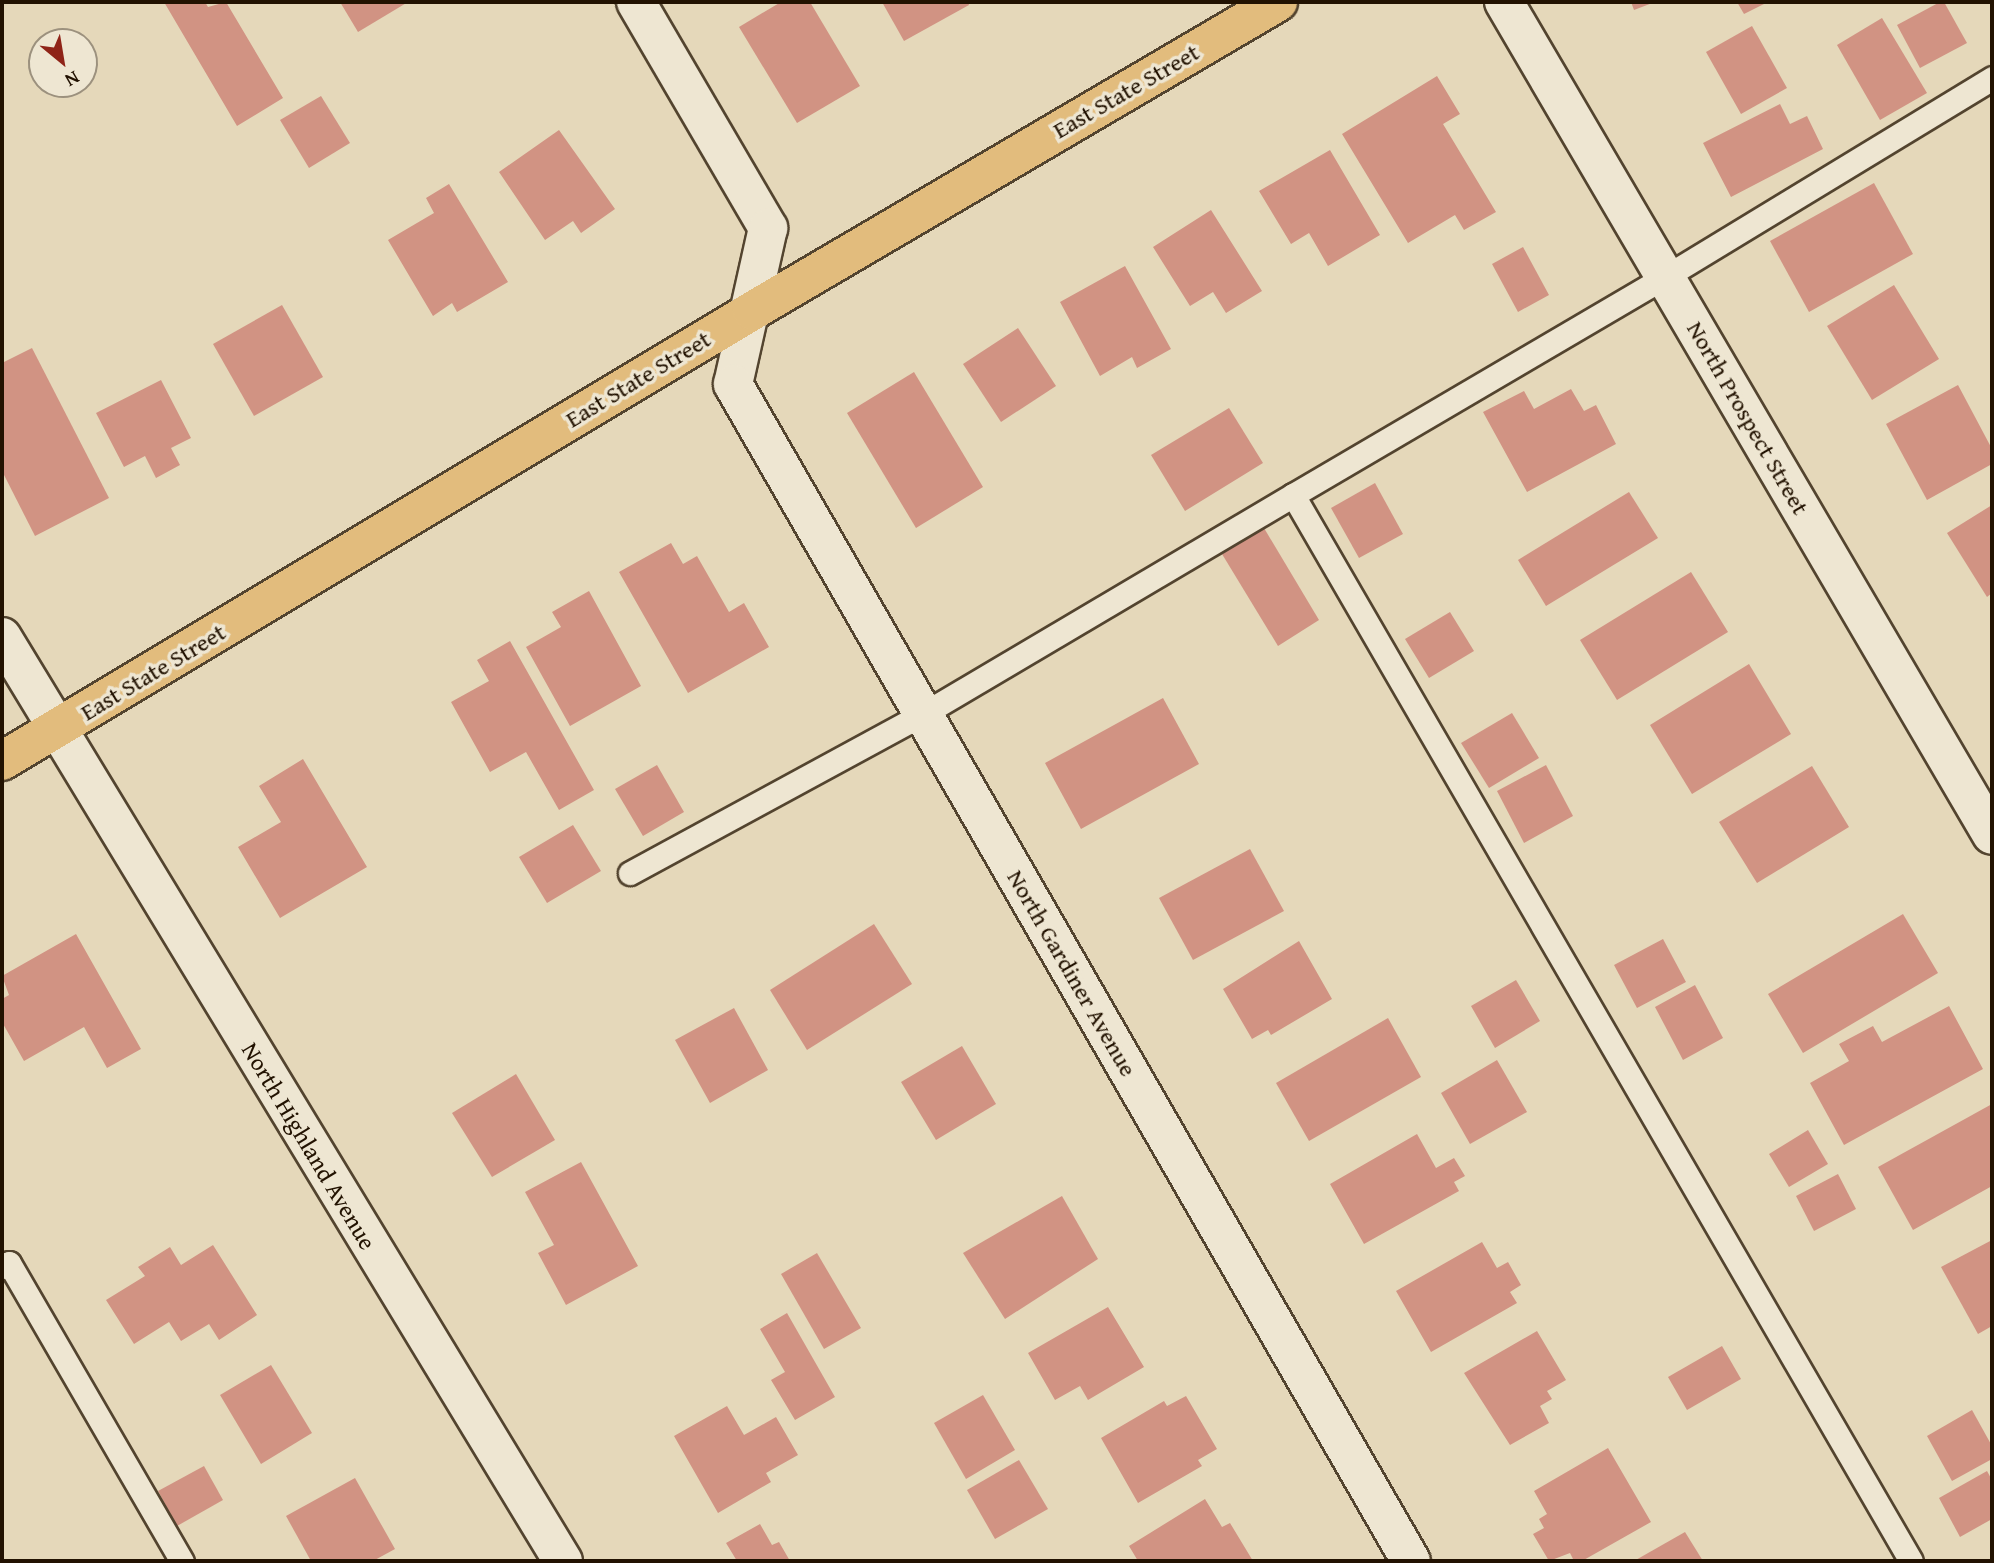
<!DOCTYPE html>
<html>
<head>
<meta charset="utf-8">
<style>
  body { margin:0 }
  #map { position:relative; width:1994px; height:1563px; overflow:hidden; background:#e5d8ba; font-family:"Gentium Book Plus",serif }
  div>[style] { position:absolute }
  .building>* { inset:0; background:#d19383 }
  .roads { filter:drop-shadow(2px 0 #53442f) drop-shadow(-2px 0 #53442f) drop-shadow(0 2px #53442f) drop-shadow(0 -2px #53442f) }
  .lane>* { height:23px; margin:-11.5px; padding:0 11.5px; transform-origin:11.5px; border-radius:11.5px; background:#eee6d2 }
  .street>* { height:38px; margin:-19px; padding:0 19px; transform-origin:19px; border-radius:19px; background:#eee6d2 }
  .secondary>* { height:38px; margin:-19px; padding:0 19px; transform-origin:19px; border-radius:19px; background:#eee6d2 }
  .primary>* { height:38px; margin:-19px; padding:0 19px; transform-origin:19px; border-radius:19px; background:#e2bc7d }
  span { translate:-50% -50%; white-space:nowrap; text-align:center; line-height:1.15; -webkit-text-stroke:7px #eee6d2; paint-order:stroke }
  .street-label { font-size:24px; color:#221201 }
  .frame { position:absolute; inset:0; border:4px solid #221201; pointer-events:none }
  .north { position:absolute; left:28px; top:28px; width:70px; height:70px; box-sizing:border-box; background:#eee6d2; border:2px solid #9c917e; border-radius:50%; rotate:150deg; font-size:19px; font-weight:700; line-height:28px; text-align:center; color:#221201 }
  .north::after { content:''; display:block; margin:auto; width:24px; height:32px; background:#8f2418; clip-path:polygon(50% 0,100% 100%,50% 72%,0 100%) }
</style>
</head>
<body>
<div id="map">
  <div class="building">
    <i style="clip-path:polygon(164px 2px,205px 2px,208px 7px,226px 2px,283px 98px,237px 126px)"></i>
    <i style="clip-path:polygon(340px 2px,408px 2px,358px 32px)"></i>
    <i style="clip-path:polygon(781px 2px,810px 2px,860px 86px,797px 123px,739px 27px)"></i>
    <i style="clip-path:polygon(882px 2px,968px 2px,969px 5px,904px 41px)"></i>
    <i style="clip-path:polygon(1631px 2px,1655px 2px,1634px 10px)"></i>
    <i style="clip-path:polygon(1737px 2px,1768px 2px,1744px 14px)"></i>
    <i style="clip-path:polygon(1940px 2px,1944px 2px,1967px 43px,1920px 68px,1897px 25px)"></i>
    <i style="clip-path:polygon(1882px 18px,1927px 93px,1880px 120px,1837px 45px)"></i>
    <i style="clip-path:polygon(1752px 26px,1787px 88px,1741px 114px,1706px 52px)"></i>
    <i style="clip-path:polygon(1437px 76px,1460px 114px,1443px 124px,1496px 212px,1464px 230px,1455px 215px,1408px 243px,1342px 134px)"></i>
    <i style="clip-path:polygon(321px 96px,350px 143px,309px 168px,280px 120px)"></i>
    <i style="clip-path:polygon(1780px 104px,1790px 124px,1807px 116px,1823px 149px,1731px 197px,1703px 143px)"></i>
    <i style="clip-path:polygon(559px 130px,615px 209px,581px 233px,573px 221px,545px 240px,499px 172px)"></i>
    <i style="clip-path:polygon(1330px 150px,1380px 235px,1328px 266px,1309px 233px,1291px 244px,1259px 191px)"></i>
    <i style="clip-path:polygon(1874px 183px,1913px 254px,1809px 312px,1770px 241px)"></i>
    <i style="clip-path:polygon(449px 184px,508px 282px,457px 312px,452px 303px,433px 316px,388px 240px,434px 213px,426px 198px)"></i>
    <i style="clip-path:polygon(1211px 210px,1262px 291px,1226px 313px,1213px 292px,1190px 306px,1153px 247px)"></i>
    <i style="clip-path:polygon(1523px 247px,1549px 295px,1518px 312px,1492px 264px)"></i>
    <i style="clip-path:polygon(1125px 266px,1171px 349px,1137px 368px,1132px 357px,1100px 376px,1060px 302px)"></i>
    <i style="clip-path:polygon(1894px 285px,1939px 359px,1872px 400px,1827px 326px)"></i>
    <i style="clip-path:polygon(282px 305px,323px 377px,254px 416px,213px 344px)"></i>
    <i style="clip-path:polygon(1018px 328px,1056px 386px,1001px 422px,963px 364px)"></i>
    <i style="clip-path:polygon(32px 348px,109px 498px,35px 536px,2px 471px,2px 363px)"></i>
    <i style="clip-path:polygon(914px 372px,983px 487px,916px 528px,847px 413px)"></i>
    <i style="clip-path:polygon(161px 380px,191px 438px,171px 448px,180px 465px,156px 478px,145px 456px,124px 467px,96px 413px)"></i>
    <i style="clip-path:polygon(1958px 385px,1992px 449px,1992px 464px,1927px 500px,1886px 424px)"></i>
    <i style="clip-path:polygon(1571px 389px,1584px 411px,1596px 405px,1616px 444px,1527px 492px,1483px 412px,1524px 391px,1534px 409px)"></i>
    <i style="clip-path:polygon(1229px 408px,1263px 463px,1185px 511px,1151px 455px)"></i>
    <i style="clip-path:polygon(1375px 483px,1403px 534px,1359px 558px,1331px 508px)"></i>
    <i style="clip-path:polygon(1629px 492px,1658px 538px,1546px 606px,1518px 560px)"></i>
    <i style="clip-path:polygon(1992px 505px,1992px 593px,1987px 597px,1947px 533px)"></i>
    <i style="clip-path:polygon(1264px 528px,1319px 620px,1278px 646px,1222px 554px)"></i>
    <i style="clip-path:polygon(671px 543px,683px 564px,697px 556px,729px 612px,744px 603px,769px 647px,688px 693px,619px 572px)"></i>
    <i style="clip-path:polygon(1691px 572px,1728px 632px,1617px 700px,1580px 640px)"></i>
    <i style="clip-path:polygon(589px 591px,641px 686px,570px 726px,526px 647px,561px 627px,552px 612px)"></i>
    <i style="clip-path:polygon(1450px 612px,1474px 651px,1429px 678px,1405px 639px)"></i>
    <i style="clip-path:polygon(510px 641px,594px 790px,559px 810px,526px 752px,490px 772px,451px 702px,489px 681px,477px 660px)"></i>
    <i style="clip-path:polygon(1749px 664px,1791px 734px,1692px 794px,1650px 725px)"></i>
    <i style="clip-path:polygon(1163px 698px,1199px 764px,1081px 829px,1045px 763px)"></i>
    <i style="clip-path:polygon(1512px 713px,1539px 758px,1489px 788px,1461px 743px)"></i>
    <i style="clip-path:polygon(303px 759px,367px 867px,280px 918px,238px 847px,281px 822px,259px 786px)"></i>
    <i style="clip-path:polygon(657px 765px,684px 812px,643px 836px,615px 789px)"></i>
    <i style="clip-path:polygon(1546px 765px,1573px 816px,1524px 843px,1497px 791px)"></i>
    <i style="clip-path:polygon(1812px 766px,1849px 827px,1757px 883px,1719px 822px)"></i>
    <i style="clip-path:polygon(573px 825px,601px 871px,547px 903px,519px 857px)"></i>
    <i style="clip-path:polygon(1250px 849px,1284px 911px,1193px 960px,1159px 898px)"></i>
    <i style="clip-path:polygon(1903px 914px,1938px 973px,1803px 1053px,1768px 994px)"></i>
    <i style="clip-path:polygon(874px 924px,912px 984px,807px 1050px,770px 990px)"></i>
    <i style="clip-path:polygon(76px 934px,141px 1049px,107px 1068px,84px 1027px,24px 1061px,2px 1022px,2px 999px,9px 995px,2px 976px)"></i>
    <i style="clip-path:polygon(1663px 939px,1686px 982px,1637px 1008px,1614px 965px)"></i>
    <i style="clip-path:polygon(1299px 941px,1332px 999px,1271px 1035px,1268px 1030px,1252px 1039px,1223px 989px)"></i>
    <i style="clip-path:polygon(1516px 980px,1540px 1021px,1495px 1048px,1471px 1006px)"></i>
    <i style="clip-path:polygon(1695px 985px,1723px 1038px,1683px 1060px,1655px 1007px)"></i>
    <i style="clip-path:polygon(1949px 1006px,1983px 1069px,1844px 1145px,1810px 1083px,1849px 1061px,1839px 1044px,1873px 1026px,1882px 1042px)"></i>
    <i style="clip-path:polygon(734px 1008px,768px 1070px,710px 1103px,675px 1040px)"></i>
    <i style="clip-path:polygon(1388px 1018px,1421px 1077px,1309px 1141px,1276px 1083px)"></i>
    <i style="clip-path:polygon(962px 1046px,996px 1104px,936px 1140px,901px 1082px)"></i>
    <i style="clip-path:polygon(1497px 1060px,1527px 1112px,1470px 1144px,1441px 1093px)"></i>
    <i style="clip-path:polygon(516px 1074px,555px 1140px,492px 1177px,452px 1113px)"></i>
    <i style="clip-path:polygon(1992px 1104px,1992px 1186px,1913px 1230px,1878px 1167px)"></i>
    <i style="clip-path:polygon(1808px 1130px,1828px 1164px,1789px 1187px,1769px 1154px)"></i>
    <i style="clip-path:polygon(1417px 1134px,1436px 1168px,1454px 1158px,1465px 1176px,1454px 1182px,1459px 1191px,1364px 1244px,1330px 1184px)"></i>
    <i style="clip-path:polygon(581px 1162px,638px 1266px,566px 1305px,538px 1253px,554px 1245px,525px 1192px)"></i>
    <i style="clip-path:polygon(1838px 1174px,1856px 1209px,1814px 1231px,1796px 1196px)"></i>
    <i style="clip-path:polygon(1062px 1196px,1098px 1259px,1005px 1319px,963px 1253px)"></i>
    <i style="clip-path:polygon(1992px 1240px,1992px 1326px,1978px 1334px,1941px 1267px)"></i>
    <i style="clip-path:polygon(1482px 1242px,1497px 1268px,1508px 1262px,1521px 1285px,1510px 1292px,1517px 1303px,1431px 1352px,1396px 1291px)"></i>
    <i style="clip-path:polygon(213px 1245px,257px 1315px,219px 1340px,209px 1324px,181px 1341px,169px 1322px,134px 1344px,106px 1300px,145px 1276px,138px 1267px,170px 1247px,181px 1265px)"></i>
    <i style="clip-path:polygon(817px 1253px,861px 1328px,824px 1349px,781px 1274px)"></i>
    <i style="clip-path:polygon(1108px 1307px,1144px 1367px,1088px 1400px,1080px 1386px,1055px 1400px,1028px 1353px)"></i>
    <i style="clip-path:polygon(787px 1313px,835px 1397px,795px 1420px,771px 1380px,785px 1372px,760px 1329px)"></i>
    <i style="clip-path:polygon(1537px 1331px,1566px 1380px,1547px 1391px,1552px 1399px,1540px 1406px,1549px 1423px,1510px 1445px,1464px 1373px)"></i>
    <i style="clip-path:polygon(1722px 1346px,1741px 1379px,1687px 1410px,1668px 1377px)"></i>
    <i style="clip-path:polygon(271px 1365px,312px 1433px,261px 1464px,220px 1395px)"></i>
    <i style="clip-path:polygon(983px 1395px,1015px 1450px,966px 1479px,934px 1423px)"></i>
    <i style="clip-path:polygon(1186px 1396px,1217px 1449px,1198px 1460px,1202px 1466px,1138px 1503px,1101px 1438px,1164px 1401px,1167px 1406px)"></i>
    <i style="clip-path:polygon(727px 1406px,744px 1435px,776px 1417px,798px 1455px,766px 1473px,771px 1482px,718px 1513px,674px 1436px)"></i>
    <i style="clip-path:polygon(1972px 1410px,1992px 1446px,1992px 1459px,1952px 1481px,1927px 1436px)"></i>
    <i style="clip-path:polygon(1608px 1448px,1651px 1522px,1582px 1561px,1574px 1561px,1570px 1553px,1549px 1561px,1533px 1534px,1544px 1528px,1539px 1519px,1547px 1514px,1534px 1491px)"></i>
    <i style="clip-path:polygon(1019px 1460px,1048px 1509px,995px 1539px,967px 1490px)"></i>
    <i style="clip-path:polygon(204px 1466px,223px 1500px,177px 1526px,158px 1491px)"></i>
    <i style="clip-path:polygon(1987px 1471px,1992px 1480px,1992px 1519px,1960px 1537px,1939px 1498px)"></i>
    <i style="clip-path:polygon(355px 1478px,395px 1549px,373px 1561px,311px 1561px,286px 1516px)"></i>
    <i style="clip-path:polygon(1205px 1499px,1222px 1527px,1230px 1523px,1253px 1561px,1138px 1561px,1129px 1546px)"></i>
    <i style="clip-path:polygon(760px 1524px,772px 1545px,779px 1542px,790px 1561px,737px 1561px,726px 1543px)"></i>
    <i style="clip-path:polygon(1685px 1532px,1703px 1561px,1634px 1561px)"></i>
  </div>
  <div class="roads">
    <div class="lane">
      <i style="left:1293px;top:495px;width:431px;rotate:-30.4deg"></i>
      <i style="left:1665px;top:277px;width:383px;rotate:-31.3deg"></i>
      <i style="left:630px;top:873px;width:333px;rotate:-28.5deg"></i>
      <i style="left:923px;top:714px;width:430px;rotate:-30.6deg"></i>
      <i style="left:1293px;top:495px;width:1232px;rotate:59.9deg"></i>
      <i style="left:2px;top:1267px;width:8px;rotate:-30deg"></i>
      <i style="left:9px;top:1263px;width:345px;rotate:59.9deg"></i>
    </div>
    <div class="street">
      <i style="left:636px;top:2px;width:262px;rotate:59.7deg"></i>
      <i style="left:768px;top:228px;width:160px;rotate:102.6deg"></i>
      <i style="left:733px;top:384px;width:1358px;rotate:60.06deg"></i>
      <i style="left:2px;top:637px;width:1081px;rotate:58.74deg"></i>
    </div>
    <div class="secondary">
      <i style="left:1504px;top:2px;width:965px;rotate:59.64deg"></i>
    </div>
    <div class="primary">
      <i style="left:2px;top:761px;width:875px;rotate:-30.96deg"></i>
      <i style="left:752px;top:311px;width:610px;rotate:-30.43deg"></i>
    </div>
  </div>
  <div class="street-label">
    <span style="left:1126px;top:91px;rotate:-30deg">East State Street</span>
    <span style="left:638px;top:379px;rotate:-31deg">East State Street</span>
    <span style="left:1748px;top:418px;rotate:60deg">North Prospect Street</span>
    <span style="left:153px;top:672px;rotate:-31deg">East State Street</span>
    <span style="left:1072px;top:973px;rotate:60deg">North Gardiner Avenue</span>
    <span style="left:309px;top:1146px;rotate:59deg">North Highland Avenue</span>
  </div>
  <div class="frame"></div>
  <div class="north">N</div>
</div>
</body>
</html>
